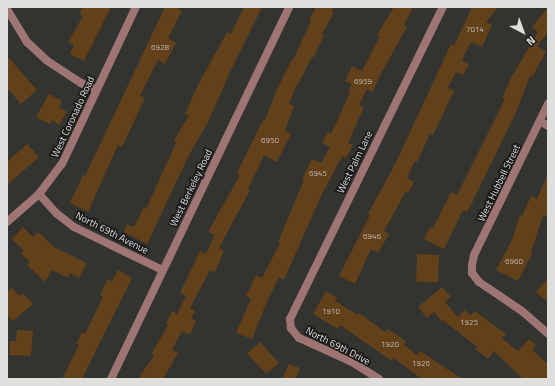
<!DOCTYPE html>
<html>
<head>
<meta charset="utf-8">
<style>
  body { margin:0 }
  #map { position:relative; width:555px; height:386px; overflow:hidden; background:#333330; font-family:"Titillium Web",sans-serif }
  div>[style] { position:absolute }
  .building>* { inset:0; background:#62401a }
  .street>* { height:8px; margin:-4px; padding:0 4px; transform-origin:4px; border-radius:4px; background:#9f7573 }
  span { translate:-50% -50%; white-space:nowrap; text-align:center; line-height:1.15; -webkit-text-stroke:3.5px #1b1a19; paint-order:stroke }
  .number-label { font-size:8px; color:#c0b7ac }
  .number-label span { -webkit-text-stroke-width:0 }
  .street-label { font-size:10px; color:#dfdfdd }
  .frame { position:absolute; inset:0; border:8px solid #dfdfdd; pointer-events:none }
  .north { position:absolute; left:503px; top:12px; width:40px; height:40px; -webkit-text-stroke:3px #1b1a19; paint-order:stroke; rotate:139deg; font-size:11px; font-weight:700; line-height:16px; text-align:center; color:#dfdfdd }
  .north::after { content:''; display:block; margin:auto; width:14px; height:18px; background:#dfdfdd; clip-path:polygon(50% 0,100% 100%,50% 72%,0 100%) }
</style>
</head>
<body>
<div id="map">
  <div class="building">
    <i style="clip-path:polygon(83px 7px,111px 7px,84px 61px,70px 54px,74px 45px,68px 42px,83px 16px,79px 14px)"></i>
    <i style="clip-path:polygon(165px 7px,175px 7px,182px 11px,168px 38px,176px 43px,165px 64px,158px 60px,140px 96px,145px 98px,122px 147px,118px 145px,88px 212px,70px 203px,83px 175px,85px 176px)"></i>
    <i style="clip-path:polygon(244px 7px,262px 7px,231px 70px,207px 124px,189px 155px,147px 244px,124px 232px,127px 224px,134px 227px,144px 207px,146px 209px,176px 143px,174px 141px,189px 115px,185px 114px,198px 85px,227px 32px,231px 34px)"></i>
    <i style="clip-path:polygon(316px 7px,334px 7px,331px 12px,334px 13px,322px 34px,324px 35px,314px 57px,312px 57px,297px 86px,296px 86px,289px 104px,294px 106px,285px 131px,291px 134px,277px 162px,264px 155px,248px 189px,250px 190px,219px 248px,224px 251px,215px 272px,210px 270px,190px 308px,195px 311px,191px 318px,196px 321px,190px 335px,182px 331px,172px 350px,178px 353px,163px 379px,138px 379px,154px 355px,152px 353px,168px 325px,166px 324px,172px 311px,177px 314px,186px 296px,180px 293px,200px 251px,206px 254px,215px 235px,208px 232px,240px 175px,237px 173px,263px 120px,265px 120px,276px 91px,292px 59px,293px 60px,311px 21px,309px 20px)"></i>
    <i style="clip-path:polygon(394px 7px,413px 7px,404px 25px,407px 27px,378px 79px,373px 92px,367px 89px,359px 105px,364px 107px,348px 143px,353px 145px,346px 158px,343px 156px,339px 162px,322px 194px,284px 280px,279px 277px,266px 304px,252px 339px,236px 333px,251px 299px,246px 296px,256px 275px,262px 278px,280px 243px,278px 242px,304px 180px,302px 179px,312px 159px,321px 163px,330px 147px,322px 143px,328px 132px,331px 134px,350px 93px,348px 92px,352px 84px,345px 81px,352px 66px,362px 71px,380px 36px,377px 35px)"></i>
    <i style="clip-path:polygon(472px 7px,498px 7px,486px 22px,492px 25px,482px 47px,471px 42px,462px 60px,469px 64px,463px 75px,456px 72px,448px 88px,454px 91px,433px 135px,430px 134px,417px 162px,415px 161px,407px 178px,414px 182px,408px 193px,406px 191px,384px 231px,389px 234px,378px 253px,371px 249px,355px 284px,339px 276px,370px 215px,368px 214px,396px 162px,451px 44px,454px 46px)"></i>
    <i style="clip-path:polygon(548px 7px,548px 32px,537px 46px,546px 52px,532px 77px,530px 76px,516px 112px,472px 203px,467px 212px,463px 210px,444px 249px,424px 239px,430px 227px,433px 228px,451px 192px,457px 195px,505px 99px,502px 98px,512px 76px,538px 32px,532px 27px)"></i>
    <i style="clip-path:polygon(7px 56px,37px 90px,21px 104px,7px 88px)"></i>
    <i style="clip-path:polygon(49px 94px,62px 101px,59px 107px,67px 112px,59px 125px,52px 120px,50px 124px,36px 117px)"></i>
    <i style="clip-path:polygon(27px 144px,39px 157px,7px 185px,7px 162px)"></i>
    <i style="clip-path:polygon(548px 173px,548px 218px,543px 215px,531px 253px,532px 254px,518px 281px,496px 270px,512px 240px,520px 215px,522px 216px,531px 196px,537px 199px)"></i>
    <i style="clip-path:polygon(23px 227px,33px 237px,38px 232px,54px 247px,87px 263px,79px 278px,70px 273px,68px 278px,52px 270px,45px 282px,27px 265px,30px 262px,21px 253px,24px 251px,12px 239px)"></i>
    <i style="clip-path:polygon(417px 254px,439px 255px,438px 282px,416px 282px)"></i>
    <i style="clip-path:polygon(118px 270px,132px 278px,82px 379px,62px 379px,79px 345px,76px 344px,82px 332px,85px 334px,103px 297px,100px 295px,108px 279px,112px 282px)"></i>
    <i style="clip-path:polygon(548px 278px,548px 302px,536px 292px)"></i>
    <i style="clip-path:polygon(442px 287px,451px 297px,445px 302px,458px 317px,464px 310px,471px 315px,475px 311px,506px 334px,502px 338px,518px 351px,529px 339px,536px 345px,532px 350px,548px 364px,548px 379px,523px 379px,494px 351px,488px 359px,475px 349px,477px 347px,443px 320px,442px 322px,434px 312px,427px 318px,418px 307px)"></i>
    <i style="clip-path:polygon(12px 288px,19px 296px,23px 293px,33px 304px,13px 321px,7px 315px,7px 292px)"></i>
    <i style="clip-path:polygon(326px 291px,337px 298px,335px 301px,358px 315px,359px 313px,385px 332px,388px 329px,406px 341px,404px 345px,417px 355px,420px 351px,462px 379px,422px 379px,394px 358px,392px 361px,340px 325px,338px 329px,313px 314px)"></i>
    <i style="clip-path:polygon(17px 330px,33px 331px,31px 356px,9px 355px,10px 341px,16px 341px)"></i>
    <i style="clip-path:polygon(260px 342px,279px 363px,266px 374px,247px 353px)"></i>
    <i style="clip-path:polygon(289px 364px,300px 368px,295px 379px,282px 379px)"></i>
  </div>
  <div class="street">
    <i style="left:7px;top:9px;width:39px;rotate:59deg"></i>
    <i style="left:27px;top:42px;width:26px;rotate:43deg"></i>
    <i style="left:46px;top:60px;width:42px;rotate:33.3deg"></i>
    <i style="left:81px;top:83px;width:17px;rotate:24deg"></i>
    <i style="left:548px;top:104px;width:168px;rotate:116.1deg"></i>
    <i style="left:474px;top:255px;width:10px;rotate:101deg"></i>
    <i style="left:472px;top:265px;width:8px;rotate:90deg"></i>
    <i style="left:472px;top:273px;width:11px;rotate:52deg"></i>
    <i style="left:479px;top:282px;width:52px;rotate:34deg"></i>
    <i style="left:522px;top:311px;width:35px;rotate:41deg"></i>
    <i style="left:540px;top:121px;width:9px;rotate:32deg"></i>
    <i style="left:39px;top:194px;width:25px;rotate:48deg"></i>
    <i style="left:56px;top:213px;width:23px;rotate:38deg"></i>
    <i style="left:74px;top:227px;width:98px;rotate:26deg"></i>
    <i style="left:7px;top:222px;width:43px;rotate:-41.2deg"></i>
    <i style="left:39px;top:194px;width:38px;rotate:-53deg"></i>
    <i style="left:62px;top:164px;width:174px;rotate:-64.8deg"></i>
    <i style="left:111px;top:379px;width:412px;rotate:-64.4deg"></i>
    <i style="left:379px;top:379px;width:34px;rotate:-148deg"></i>
    <i style="left:350px;top:361px;width:56px;rotate:-155.7deg"></i>
    <i style="left:299px;top:338px;width:13px;rotate:-129deg"></i>
    <i style="left:291px;top:328px;width:9px;rotate:-96deg"></i>
    <i style="left:290px;top:319px;width:347px;rotate:-63.9deg"></i>
  </div>
  <div class="number-label">
    <span style="left:475px;top:30px">7014</span>
    <span style="left:160px;top:48px">6928</span>
    <span style="left:363px;top:82px">6959</span>
    <span style="left:270px;top:141px">6950</span>
    <span style="left:318px;top:174px">6945</span>
    <span style="left:372px;top:237px">6946</span>
    <span style="left:514px;top:262px">6960</span>
    <span style="left:331px;top:312px">1910</span>
    <span style="left:469px;top:323px">1925</span>
    <span style="left:390px;top:345px">1920</span>
    <span style="left:421px;top:364px">1926</span>
  </div>
  <div class="street-label">
    <span style="left:73px;top:117px;rotate:-65deg">West Coronado Road</span>
    <span style="left:355px;top:162px;rotate:-64deg">West Palm Lane</span>
    <span style="left:499px;top:183px;rotate:-64deg">West Hubbell Street</span>
    <span style="left:191px;top:188px;rotate:-64deg">West Berkeley Road</span>
    <span style="left:112px;top:233px;rotate:27deg">North 69th Avenue</span>
    <span style="left:338px;top:346px;rotate:27deg">North 69th Drive</span>
  </div>
  <div class="frame"></div>
  <div class="north">N</div>
</div>
</body>
</html>
